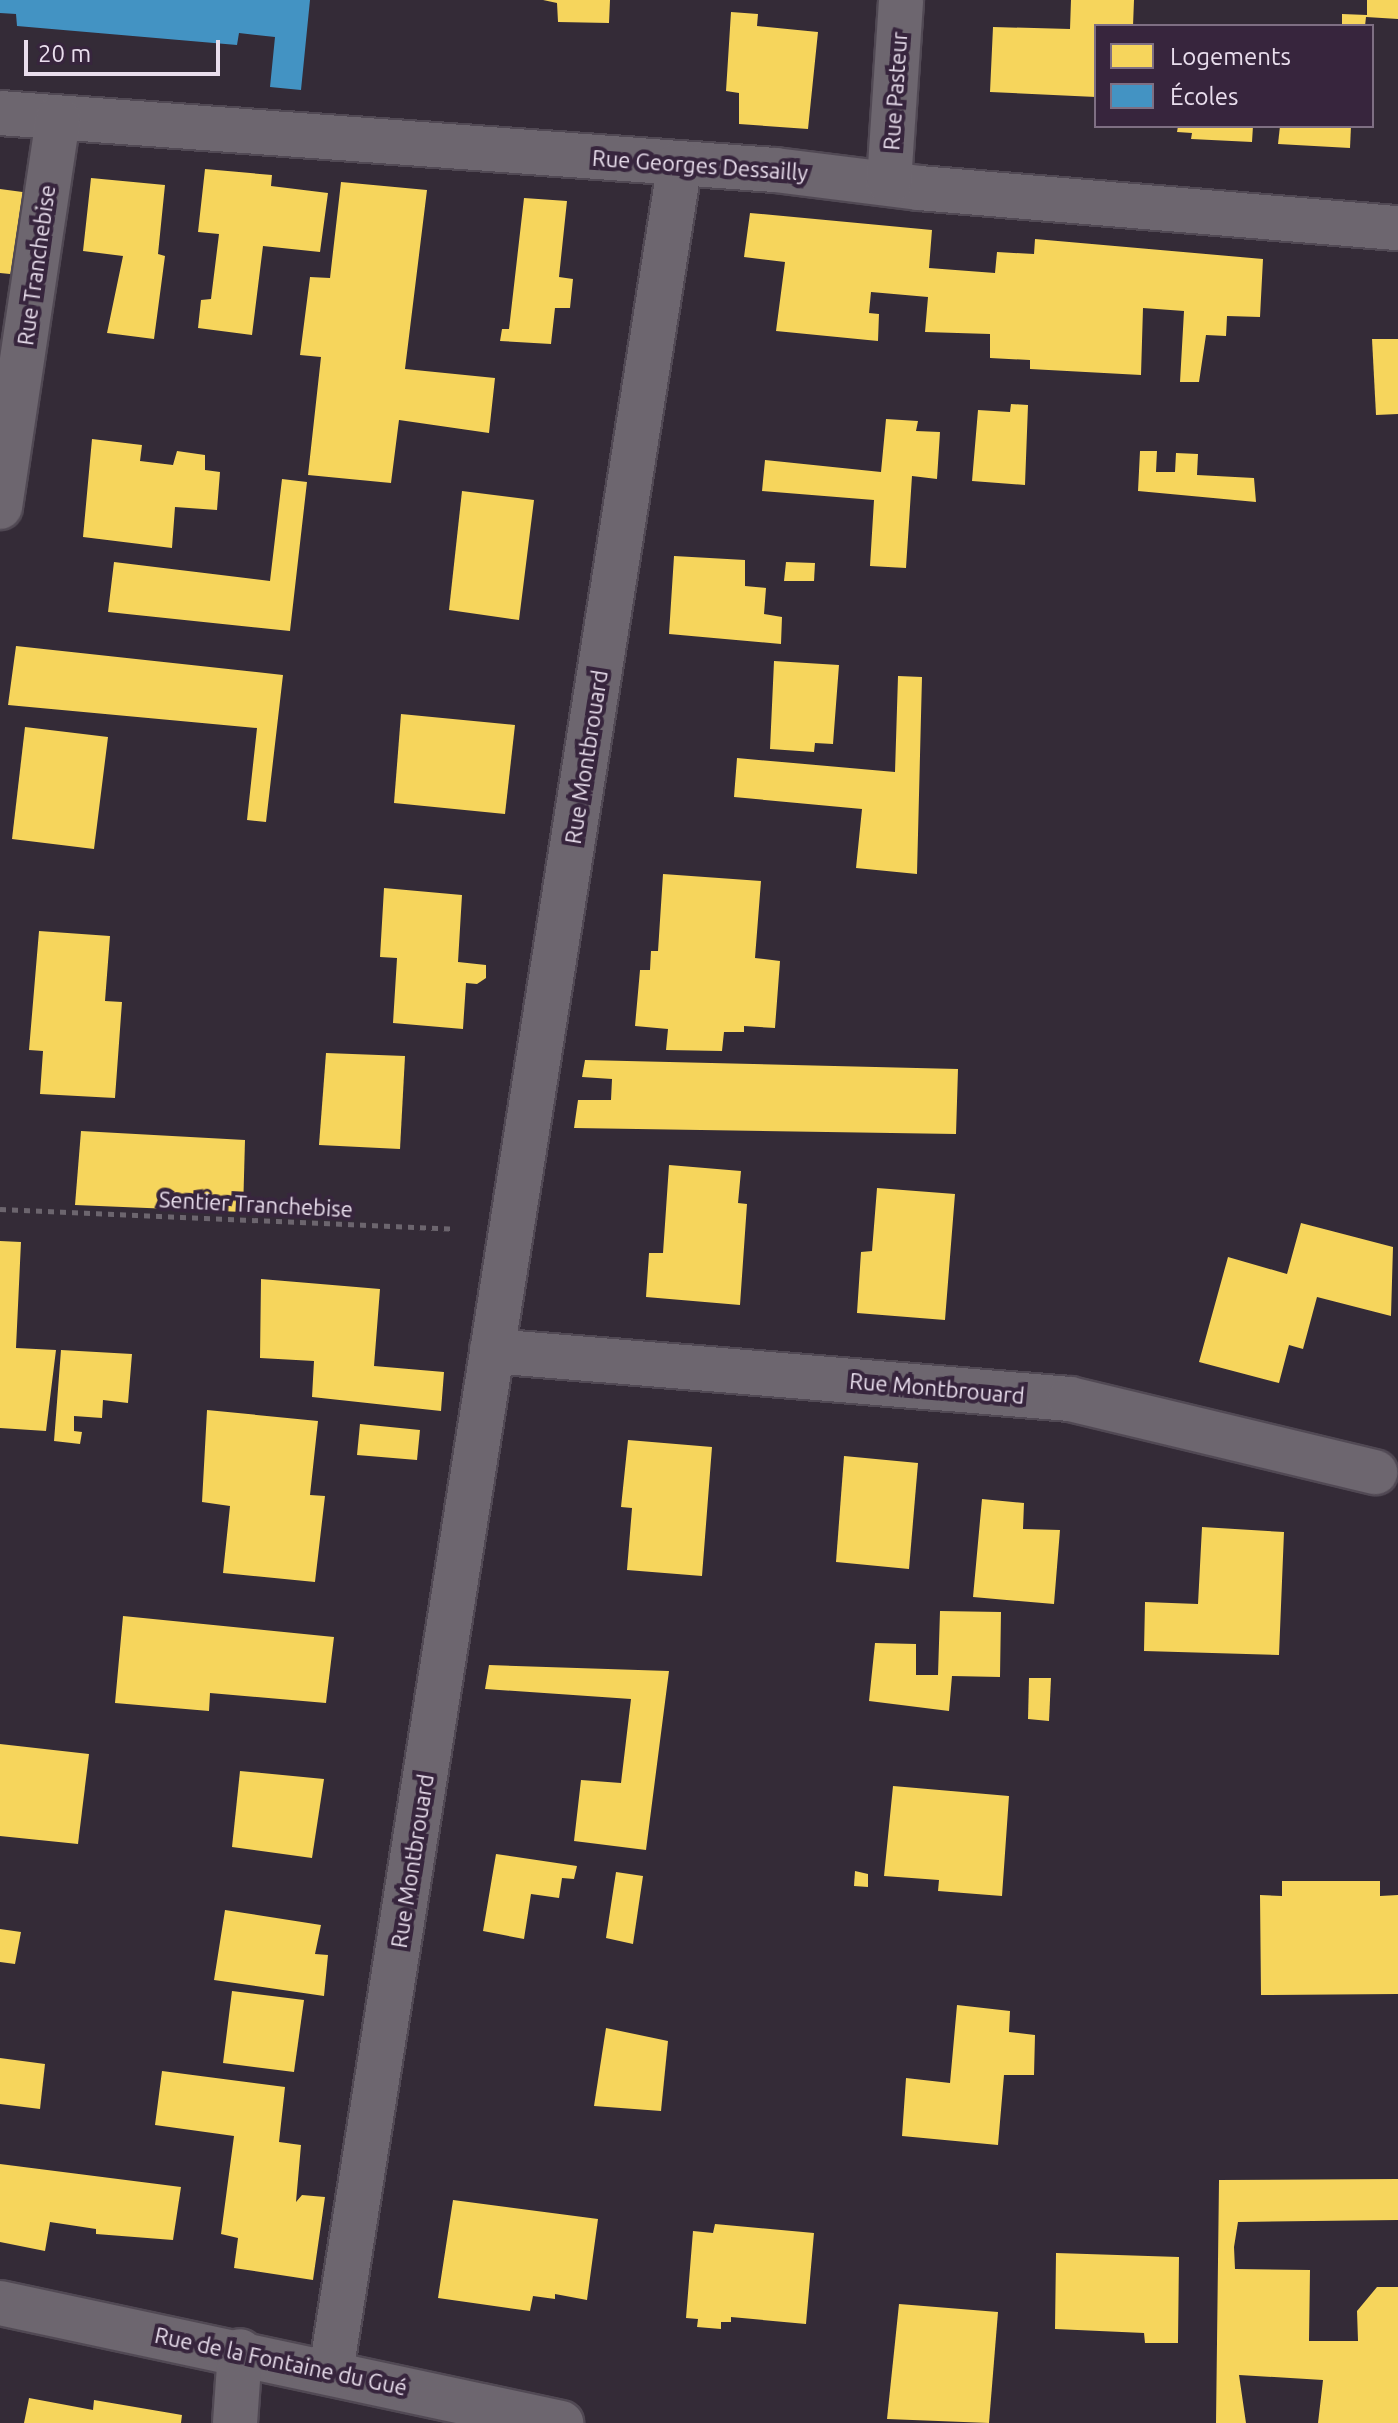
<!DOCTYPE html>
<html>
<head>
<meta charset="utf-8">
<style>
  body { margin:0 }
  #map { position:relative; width:1398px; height:2423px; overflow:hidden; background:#342b37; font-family:Ubuntu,sans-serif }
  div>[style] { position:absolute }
  .homes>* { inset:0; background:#f6d55c }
  .schools>* { inset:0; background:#4393c3 }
  .path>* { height:5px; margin-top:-2.5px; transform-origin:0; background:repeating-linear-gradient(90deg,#6c656e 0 6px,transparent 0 12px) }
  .roads { filter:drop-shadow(2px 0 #514954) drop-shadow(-2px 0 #514954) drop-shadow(0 2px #514954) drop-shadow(0 -2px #514954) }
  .minor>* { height:44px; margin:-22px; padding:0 22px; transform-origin:22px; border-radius:22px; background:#6d666f }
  span { translate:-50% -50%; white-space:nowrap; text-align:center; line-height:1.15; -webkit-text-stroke:8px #37253d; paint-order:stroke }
  .street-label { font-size:22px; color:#e9deed }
  .legend { position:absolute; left:1094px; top:24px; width:280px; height:104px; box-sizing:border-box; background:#37253d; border:2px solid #7e6f83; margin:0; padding:10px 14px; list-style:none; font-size:24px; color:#e9deed }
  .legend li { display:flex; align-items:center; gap:16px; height:40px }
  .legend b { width:40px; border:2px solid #7e6f83 }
  .scale { position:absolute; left:24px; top:40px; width:196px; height:36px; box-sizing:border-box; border:4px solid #e9deed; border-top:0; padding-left:10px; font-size:24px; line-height:28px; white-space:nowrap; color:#e9deed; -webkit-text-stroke:6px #37253d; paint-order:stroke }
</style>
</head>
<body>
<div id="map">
  <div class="homes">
    <i style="clip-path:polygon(543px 0,610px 0,609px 23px,558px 22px,557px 3px)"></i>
    <i style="clip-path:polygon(1071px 0,1134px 0,1133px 26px,1096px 26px,1096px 97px,990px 92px,993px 27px,1070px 29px)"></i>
    <i style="clip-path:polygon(1367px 0,1398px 0,1398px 19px,1366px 17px,1365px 26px,1342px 26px,1342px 14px,1367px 15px)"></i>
    <i style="clip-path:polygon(731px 12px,758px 14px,757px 26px,818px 32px,808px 129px,739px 124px,739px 93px,726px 91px)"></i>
    <i style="clip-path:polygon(1178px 126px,1253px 126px,1252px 142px,1191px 139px,1192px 133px,1177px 132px)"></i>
    <i style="clip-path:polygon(1280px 126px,1351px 126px,1350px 148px,1278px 144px)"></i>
    <i style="clip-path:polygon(205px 169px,272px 175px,271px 186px,328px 193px,320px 252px,263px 246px,252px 335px,198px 328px,201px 300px,211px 299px,219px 234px,198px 232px)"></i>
    <i style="clip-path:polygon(91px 178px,165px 185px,158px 254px,165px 256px,154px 339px,107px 333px,123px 256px,83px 251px)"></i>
    <i style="clip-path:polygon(341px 182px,427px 190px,405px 369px,495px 378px,489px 433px,399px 420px,391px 483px,308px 475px,321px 357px,300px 355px,310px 277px,330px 278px)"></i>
    <i style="clip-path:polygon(0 189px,30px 193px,20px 275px,0 273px)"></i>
    <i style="clip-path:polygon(524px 198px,567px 201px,559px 277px,573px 279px,570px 308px,555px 308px,551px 344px,500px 341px,502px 329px,509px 329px)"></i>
    <i style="clip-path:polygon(750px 213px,932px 230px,929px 268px,995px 273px,997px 252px,1034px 254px,1035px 239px,1263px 259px,1260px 317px,1227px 316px,1226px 336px,1206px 335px,1199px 382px,1180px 382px,1184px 311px,1143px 308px,1141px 375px,1030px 369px,1030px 360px,990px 358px,990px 334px,925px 332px,928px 297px,871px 292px,869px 313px,879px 314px,878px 341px,776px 331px,785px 262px,744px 257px)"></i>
    <i style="clip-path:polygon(1372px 339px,1398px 339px,1398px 414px,1376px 415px)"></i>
    <i style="clip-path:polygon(1011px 404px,1028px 405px,1025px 485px,972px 481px,978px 410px,1010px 412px)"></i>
    <i style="clip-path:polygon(886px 419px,918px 421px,916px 431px,940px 432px,937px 479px,912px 476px,906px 568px,870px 566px,874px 500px,762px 491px,765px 460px,881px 472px)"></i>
    <i style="clip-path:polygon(92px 439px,142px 445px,140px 461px,173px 465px,177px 451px,205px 455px,205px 470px,220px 472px,217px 510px,175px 507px,172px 548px,83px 537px)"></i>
    <i style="clip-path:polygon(1140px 451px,1157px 451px,1156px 472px,1175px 472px,1176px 453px,1198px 454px,1197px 475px,1254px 478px,1256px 502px,1138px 491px)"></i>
    <i style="clip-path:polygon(282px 479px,307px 482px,290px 631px,108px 612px,114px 562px,270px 581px)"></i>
    <i style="clip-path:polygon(462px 491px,534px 500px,519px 620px,449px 610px)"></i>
    <i style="clip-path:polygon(674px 556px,745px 560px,745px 586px,766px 588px,764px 614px,782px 617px,781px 644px,669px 634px)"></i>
    <i style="clip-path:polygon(786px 562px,815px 563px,814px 581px,784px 581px)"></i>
    <i style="clip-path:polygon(16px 646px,283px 675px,266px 822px,247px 820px,257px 728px,8px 705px)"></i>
    <i style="clip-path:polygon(774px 661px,839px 665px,833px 744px,815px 743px,814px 752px,770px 749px)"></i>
    <i style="clip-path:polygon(898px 676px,922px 677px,917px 874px,856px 868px,862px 809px,734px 797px,737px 758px,895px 772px)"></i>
    <i style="clip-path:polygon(401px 714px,515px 725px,505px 814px,394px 803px)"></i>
    <i style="clip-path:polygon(25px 727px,108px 737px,94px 849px,12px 839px)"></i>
    <i style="clip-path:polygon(663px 874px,761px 881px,755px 958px,780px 961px,775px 1028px,744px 1026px,744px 1032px,724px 1032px,722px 1051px,666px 1050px,668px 1029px,635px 1026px,640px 970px,650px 970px,651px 951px,658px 951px)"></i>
    <i style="clip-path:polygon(384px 888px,462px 895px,458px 962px,486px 965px,486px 978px,477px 984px,466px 983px,463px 1029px,393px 1023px,397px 958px,380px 957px)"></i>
    <i style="clip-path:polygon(39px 931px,110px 936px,105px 1001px,122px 1002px,115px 1098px,40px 1094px,43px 1051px,29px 1050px)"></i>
    <i style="clip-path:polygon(326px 1053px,405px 1056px,400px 1149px,319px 1145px)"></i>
    <i style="clip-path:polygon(585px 1060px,958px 1069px,956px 1134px,574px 1128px,578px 1100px,611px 1100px,612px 1079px,582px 1077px)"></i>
    <i style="clip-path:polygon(81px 1131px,245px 1140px,243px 1212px,75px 1205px)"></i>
    <i style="clip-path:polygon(669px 1165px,741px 1171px,738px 1203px,747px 1204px,740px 1305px,646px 1297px,649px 1253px,663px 1253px)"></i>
    <i style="clip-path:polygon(877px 1188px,955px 1194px,945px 1320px,857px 1313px,861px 1252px,872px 1251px)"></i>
    <i style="clip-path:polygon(1301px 1223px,1393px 1247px,1391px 1316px,1317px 1297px,1303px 1349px,1289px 1345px,1279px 1383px,1199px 1362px,1228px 1257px,1287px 1274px)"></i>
    <i style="clip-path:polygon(0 1241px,21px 1242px,16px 1348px,56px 1350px,46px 1431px,0 1428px)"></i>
    <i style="clip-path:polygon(261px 1279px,380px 1289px,374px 1366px,444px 1372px,441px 1411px,312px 1397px,314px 1361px,260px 1358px)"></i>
    <i style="clip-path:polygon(61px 1350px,132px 1354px,128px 1403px,103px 1400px,102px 1418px,74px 1416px,74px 1431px,82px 1432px,80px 1444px,54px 1441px)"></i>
    <i style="clip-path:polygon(207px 1410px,318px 1421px,310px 1495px,325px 1496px,315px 1582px,223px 1573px,230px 1506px,202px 1502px)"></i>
    <i style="clip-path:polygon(360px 1424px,420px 1430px,417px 1460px,357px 1455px)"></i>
    <i style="clip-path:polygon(628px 1440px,712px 1447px,702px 1576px,627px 1570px,632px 1508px,621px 1507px)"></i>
    <i style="clip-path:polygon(844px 1456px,918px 1463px,909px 1569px,836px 1562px)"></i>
    <i style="clip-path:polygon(982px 1499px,1024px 1503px,1023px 1529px,1060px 1530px,1054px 1604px,973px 1597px)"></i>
    <i style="clip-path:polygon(1202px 1527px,1284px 1532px,1279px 1655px,1144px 1651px,1145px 1602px,1198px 1604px)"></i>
    <i style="clip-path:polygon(940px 1611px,1001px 1612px,1000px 1677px,952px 1676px,949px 1711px,869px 1701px,875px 1643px,916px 1644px,916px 1675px,938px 1675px)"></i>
    <i style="clip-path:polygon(123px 1616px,334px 1637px,326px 1703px,210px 1693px,209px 1711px,115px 1703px)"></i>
    <i style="clip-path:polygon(489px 1665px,669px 1671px,646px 1850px,574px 1841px,581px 1780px,621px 1783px,631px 1699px,485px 1689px)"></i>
    <i style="clip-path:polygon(1029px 1678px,1051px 1678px,1049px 1721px,1028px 1719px)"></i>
    <i style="clip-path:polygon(0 1744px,89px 1754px,78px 1844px,0 1836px)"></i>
    <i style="clip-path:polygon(240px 1771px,324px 1779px,312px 1858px,232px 1847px)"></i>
    <i style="clip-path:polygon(893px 1786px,1009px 1796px,1002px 1896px,938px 1891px,939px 1880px,884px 1876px)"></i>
    <i style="clip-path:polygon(496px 1854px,577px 1866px,574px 1879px,562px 1878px,559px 1898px,531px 1894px,524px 1939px,483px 1931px)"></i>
    <i style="clip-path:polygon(855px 1871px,868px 1874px,868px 1887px,854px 1886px)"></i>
    <i style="clip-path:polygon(616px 1872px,643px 1876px,633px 1944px,606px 1938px)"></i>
    <i style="clip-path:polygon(1282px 1881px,1380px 1881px,1380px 1896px,1398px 1895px,1398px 1994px,1261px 1995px,1260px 1895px,1282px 1896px)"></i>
    <i style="clip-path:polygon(225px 1910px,321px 1925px,315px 1954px,328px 1955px,324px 1996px,214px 1980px)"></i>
    <i style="clip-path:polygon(0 1929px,21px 1932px,15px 1964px,0 1962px)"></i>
    <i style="clip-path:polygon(232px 1991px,304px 2000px,294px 2072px,223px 2063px)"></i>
    <i style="clip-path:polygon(957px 2005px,1010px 2011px,1009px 2032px,1035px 2035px,1034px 2075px,1004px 2075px,998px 2145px,902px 2136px,906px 2078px,950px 2083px)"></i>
    <i style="clip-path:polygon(606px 2028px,668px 2041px,661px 2111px,594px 2106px)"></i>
    <i style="clip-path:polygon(0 2058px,45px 2064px,40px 2109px,0 2104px)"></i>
    <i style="clip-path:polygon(162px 2071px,285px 2087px,279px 2142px,301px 2145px,296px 2202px,302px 2195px,325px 2197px,313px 2280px,234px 2268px,238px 2238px,221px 2234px,234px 2136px,155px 2125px)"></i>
    <i style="clip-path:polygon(0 2164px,181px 2187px,173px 2240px,96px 2234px,96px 2229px,50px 2222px,45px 2251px,0 2242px)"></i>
    <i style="clip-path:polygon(1398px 2179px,1398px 2220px,1238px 2222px,1234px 2247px,1235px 2269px,1310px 2270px,1309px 2341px,1358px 2341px,1357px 2311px,1377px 2287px,1398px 2287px,1398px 2423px,1318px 2423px,1323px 2380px,1239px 2375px,1246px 2423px,1216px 2423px,1219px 2180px)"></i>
    <i style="clip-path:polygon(453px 2200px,598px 2219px,587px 2300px,555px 2294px,555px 2299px,533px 2296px,530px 2311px,438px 2298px)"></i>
    <i style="clip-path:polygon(715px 2224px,814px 2233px,806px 2324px,731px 2317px,731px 2322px,721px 2322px,721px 2329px,697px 2327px,698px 2319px,686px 2318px,693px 2231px,713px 2233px)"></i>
    <i style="clip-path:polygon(1056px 2253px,1179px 2257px,1178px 2343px,1145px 2343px,1144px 2333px,1055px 2329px)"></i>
    <i style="clip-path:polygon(899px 2304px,998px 2312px,989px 2423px,887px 2419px)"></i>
    <i style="clip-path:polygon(29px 2398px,93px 2410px,94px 2400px,182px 2415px,181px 2423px,24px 2423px)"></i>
  </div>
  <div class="schools">
    <i style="clip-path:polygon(0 0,310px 0,301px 90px,270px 87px,275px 37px,239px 33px,237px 45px,17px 26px,16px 14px,0 13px)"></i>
  </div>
  <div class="path">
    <i style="left:0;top:1209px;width:455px;rotate:2.5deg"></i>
  </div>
  <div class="roads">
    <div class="minor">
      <i style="left:0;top:113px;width:777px;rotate:4.21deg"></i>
      <i style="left:775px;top:170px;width:145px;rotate:7.1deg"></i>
      <i style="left:919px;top:188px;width:481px;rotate:4.8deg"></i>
      <i style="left:889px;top:182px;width:182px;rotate:-86.2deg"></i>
      <i style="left:0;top:507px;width:393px;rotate:-81.5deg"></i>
      <i style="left:492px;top:1351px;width:580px;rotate:4.75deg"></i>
      <i style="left:1070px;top:1399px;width:314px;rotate:13.5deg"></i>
      <i style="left:0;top:2303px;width:574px;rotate:12.07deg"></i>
      <i style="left:331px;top:2371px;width:2235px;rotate:-81.02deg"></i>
      <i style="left:235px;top:2423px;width:72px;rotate:-86deg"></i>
    </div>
  </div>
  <div class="street-label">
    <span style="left:895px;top:91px;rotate:-86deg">Rue Pasteur</span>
    <span style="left:700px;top:165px;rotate:4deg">Rue Georges Dessailly</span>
    <span style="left:36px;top:265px;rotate:-82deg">Rue Tranchebise</span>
    <span style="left:586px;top:757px;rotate:-81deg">Rue Montbrouard</span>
    <span style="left:256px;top:1204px;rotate:3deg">Sentier Tranchebise</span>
    <span style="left:937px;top:1388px;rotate:5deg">Rue Montbrouard</span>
    <span style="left:412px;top:1861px;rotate:-81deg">Rue Montbrouard</span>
    <span style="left:281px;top:2361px;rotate:12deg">Rue de la Fontaine du Gué</span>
  </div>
  <ul class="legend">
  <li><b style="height:22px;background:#f6d55c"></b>Logements</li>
  <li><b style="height:22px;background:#4393c3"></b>Écoles</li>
  </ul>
  <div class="scale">20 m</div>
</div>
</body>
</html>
